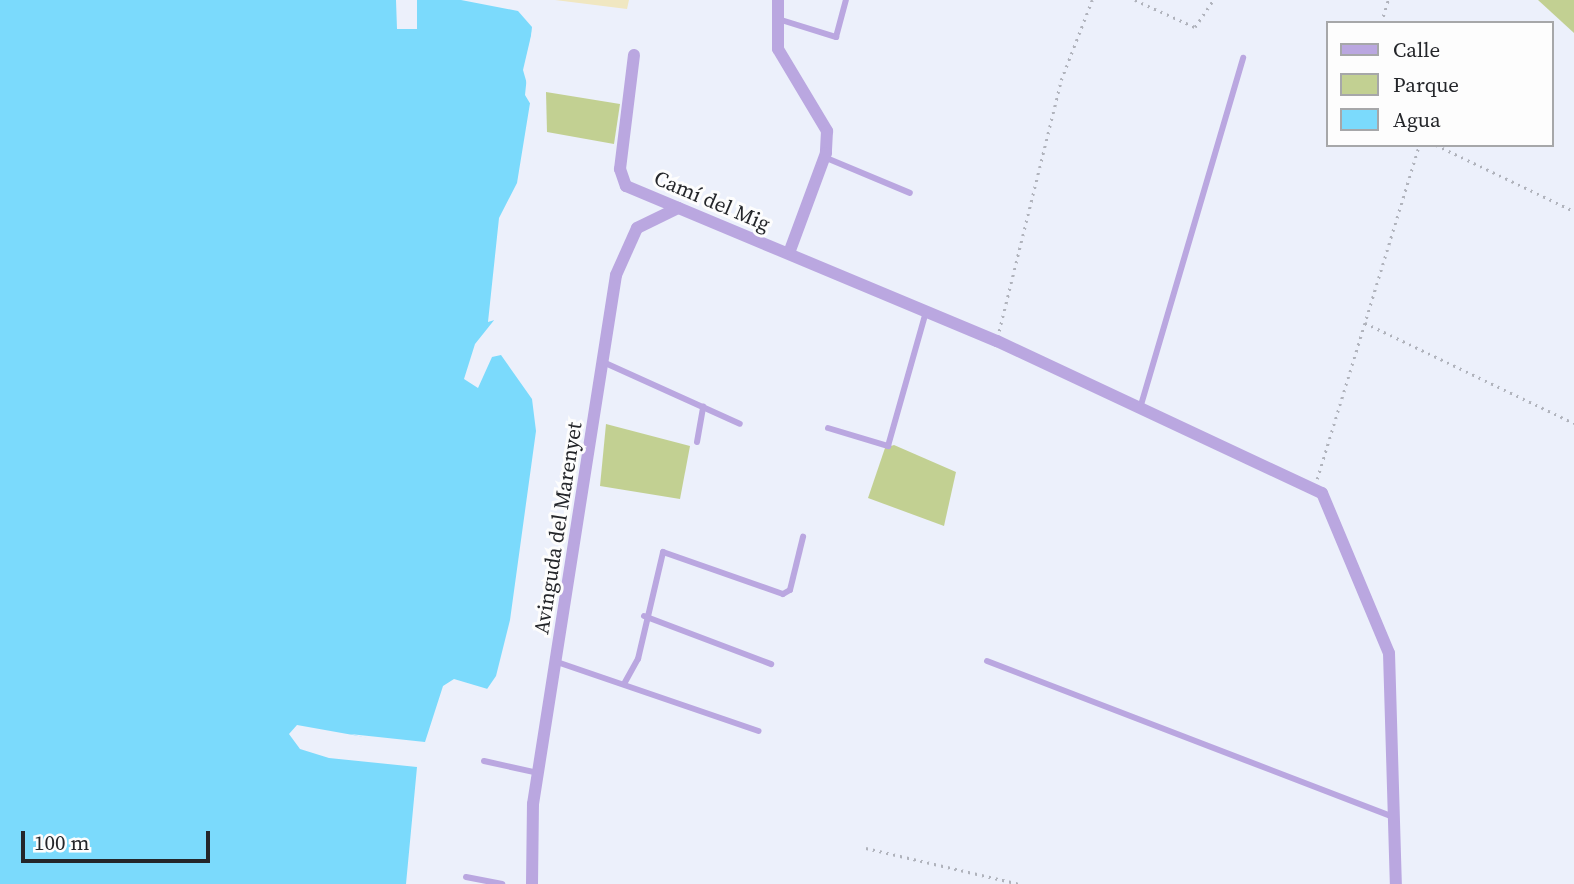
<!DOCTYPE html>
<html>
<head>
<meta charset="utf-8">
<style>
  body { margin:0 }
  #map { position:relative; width:1574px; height:884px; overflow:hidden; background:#ecf0fb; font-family:"Source Serif 4",serif }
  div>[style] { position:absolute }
  .green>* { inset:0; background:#c2d092 }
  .sand>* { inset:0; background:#f0e7c1 }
  .water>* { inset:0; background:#7bdafc }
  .pier>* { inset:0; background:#ecf0fb }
  .path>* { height:2.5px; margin-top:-1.25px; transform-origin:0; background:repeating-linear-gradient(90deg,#b0b3bc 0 2px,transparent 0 7px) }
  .service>* { height:6px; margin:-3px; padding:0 3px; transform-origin:3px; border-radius:3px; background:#baa7e0 }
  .minor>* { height:12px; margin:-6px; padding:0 6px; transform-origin:6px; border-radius:6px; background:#baa7e0 }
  span { translate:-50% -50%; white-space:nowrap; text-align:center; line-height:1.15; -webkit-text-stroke:6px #fdfdfd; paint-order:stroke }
  .street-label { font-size:21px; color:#24262a }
  .legend { position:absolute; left:1326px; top:21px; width:228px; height:126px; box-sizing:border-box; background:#fdfdfd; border:2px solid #a6a7a9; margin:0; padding:9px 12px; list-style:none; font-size:21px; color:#24262a }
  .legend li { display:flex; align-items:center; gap:14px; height:35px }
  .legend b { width:35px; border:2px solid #a6a7a9 }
  .scale { position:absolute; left:21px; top:831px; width:189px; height:32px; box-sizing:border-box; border:4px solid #24262a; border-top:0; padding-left:9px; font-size:21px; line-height:24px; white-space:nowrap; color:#24262a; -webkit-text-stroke:5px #fdfdfd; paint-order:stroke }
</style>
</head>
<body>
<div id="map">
  <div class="green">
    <i style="clip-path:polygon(1538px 0,1574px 0,1574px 33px)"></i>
    <i style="clip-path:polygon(546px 92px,620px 104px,614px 144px,547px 132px)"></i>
    <i style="clip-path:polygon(606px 424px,690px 446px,680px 499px,600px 486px)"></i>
    <i style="clip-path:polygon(894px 445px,956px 472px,944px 526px,868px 498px,885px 448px)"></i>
  </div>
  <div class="sand">
    <i style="clip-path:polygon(555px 0,629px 0,627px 9px)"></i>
  </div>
  <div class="water">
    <i style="clip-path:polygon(0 0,396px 0,397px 29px,417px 29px,417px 0,461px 0,518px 11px,532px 27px,525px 95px,537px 115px,526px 189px,504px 219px,495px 319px,475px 344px,464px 379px,478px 388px,492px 357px,501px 355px,532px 399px,536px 431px,510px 620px,496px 676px,485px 692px,448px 686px,432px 741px,409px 745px,297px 725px,289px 734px,300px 749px,329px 758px,417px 767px,406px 884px,0 884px)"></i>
  </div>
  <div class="pier">
    <i style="clip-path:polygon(534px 23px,536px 27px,529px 91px,523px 70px)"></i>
    <i style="clip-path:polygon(531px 97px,540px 113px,533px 167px,525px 196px,507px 221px,498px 319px,488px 322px,499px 218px,517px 183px)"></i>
    <i style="clip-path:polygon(454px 679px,491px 690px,485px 696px,450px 689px,434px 744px,408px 748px,350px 734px,425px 742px,443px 686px)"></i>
  </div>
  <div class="path">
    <i style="left:1135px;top:0;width:66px;rotate:24.2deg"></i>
    <i style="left:1195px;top:27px;width:32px;rotate:-56deg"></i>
    <i style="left:1381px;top:23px;width:24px;rotate:-73deg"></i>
    <i style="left:1436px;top:145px;width:153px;rotate:25.6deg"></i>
    <i style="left:1365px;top:323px;width:232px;rotate:25.6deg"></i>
    <i style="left:999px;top:331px;width:259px;rotate:-76.1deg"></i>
    <i style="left:1061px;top:80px;width:86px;rotate:-68.8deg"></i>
    <i style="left:1317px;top:479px;width:349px;rotate:-73deg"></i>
    <i style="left:866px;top:848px;width:158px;rotate:13.2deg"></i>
  </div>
  <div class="service">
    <i style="left:778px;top:19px;width:61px;rotate:17.2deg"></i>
    <i style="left:836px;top:37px;width:38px;rotate:-75deg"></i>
    <i style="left:824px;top:157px;width:93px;rotate:22.7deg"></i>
    <i style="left:603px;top:362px;width:150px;rotate:24.3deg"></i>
    <i style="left:1141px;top:405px;width:362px;rotate:-73.6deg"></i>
    <i style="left:828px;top:428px;width:63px;rotate:16.7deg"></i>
    <i style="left:888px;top:446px;width:139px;rotate:-74.2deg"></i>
    <i style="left:697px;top:442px;width:36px;rotate:-80deg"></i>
    <i style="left:644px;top:616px;width:136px;rotate:20.7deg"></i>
    <i style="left:987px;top:661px;width:435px;rotate:21deg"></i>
    <i style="left:557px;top:662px;width:213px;rotate:18.9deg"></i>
    <i style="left:624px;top:684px;width:29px;rotate:-61deg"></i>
    <i style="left:638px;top:659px;width:110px;rotate:-76.8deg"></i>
    <i style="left:663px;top:552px;width:127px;rotate:19.3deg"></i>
    <i style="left:783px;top:594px;width:8px;rotate:-30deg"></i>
    <i style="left:790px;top:590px;width:55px;rotate:-76.2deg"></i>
    <i style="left:484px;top:761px;width:55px;rotate:12.5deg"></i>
    <i style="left:466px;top:877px;width:37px;rotate:11deg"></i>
  </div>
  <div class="minor">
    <i style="left:778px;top:0;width:49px;rotate:90deg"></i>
    <i style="left:778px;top:49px;width:96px;rotate:59.1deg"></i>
    <i style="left:827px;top:131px;width:22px;rotate:93deg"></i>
    <i style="left:826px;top:153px;width:107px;rotate:110.3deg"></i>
    <i style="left:634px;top:55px;width:115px;rotate:97deg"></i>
    <i style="left:620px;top:169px;width:18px;rotate:71deg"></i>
    <i style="left:626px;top:186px;width:402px;rotate:22.7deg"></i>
    <i style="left:997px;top:341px;width:359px;rotate:25.1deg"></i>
    <i style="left:1322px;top:493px;width:173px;rotate:67.3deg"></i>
    <i style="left:1389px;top:653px;width:231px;rotate:88.3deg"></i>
    <i style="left:532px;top:884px;width:80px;rotate:-89.3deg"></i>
    <i style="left:533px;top:804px;width:535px;rotate:-81.08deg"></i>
    <i style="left:616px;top:275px;width:51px;rotate:-65.9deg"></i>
    <i style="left:637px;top:228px;width:46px;rotate:-26deg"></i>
  </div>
  <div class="street-label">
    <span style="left:712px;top:201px;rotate:23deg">Camí del Mig</span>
    <span style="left:558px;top:528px;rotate:-81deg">Avinguda del Marenyet</span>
  </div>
  <ul class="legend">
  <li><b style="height:9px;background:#baa7e0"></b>Calle</li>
  <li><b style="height:19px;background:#c2d092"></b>Parque</li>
  <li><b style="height:19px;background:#7bdafc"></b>Agua</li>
  </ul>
  <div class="scale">100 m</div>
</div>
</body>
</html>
